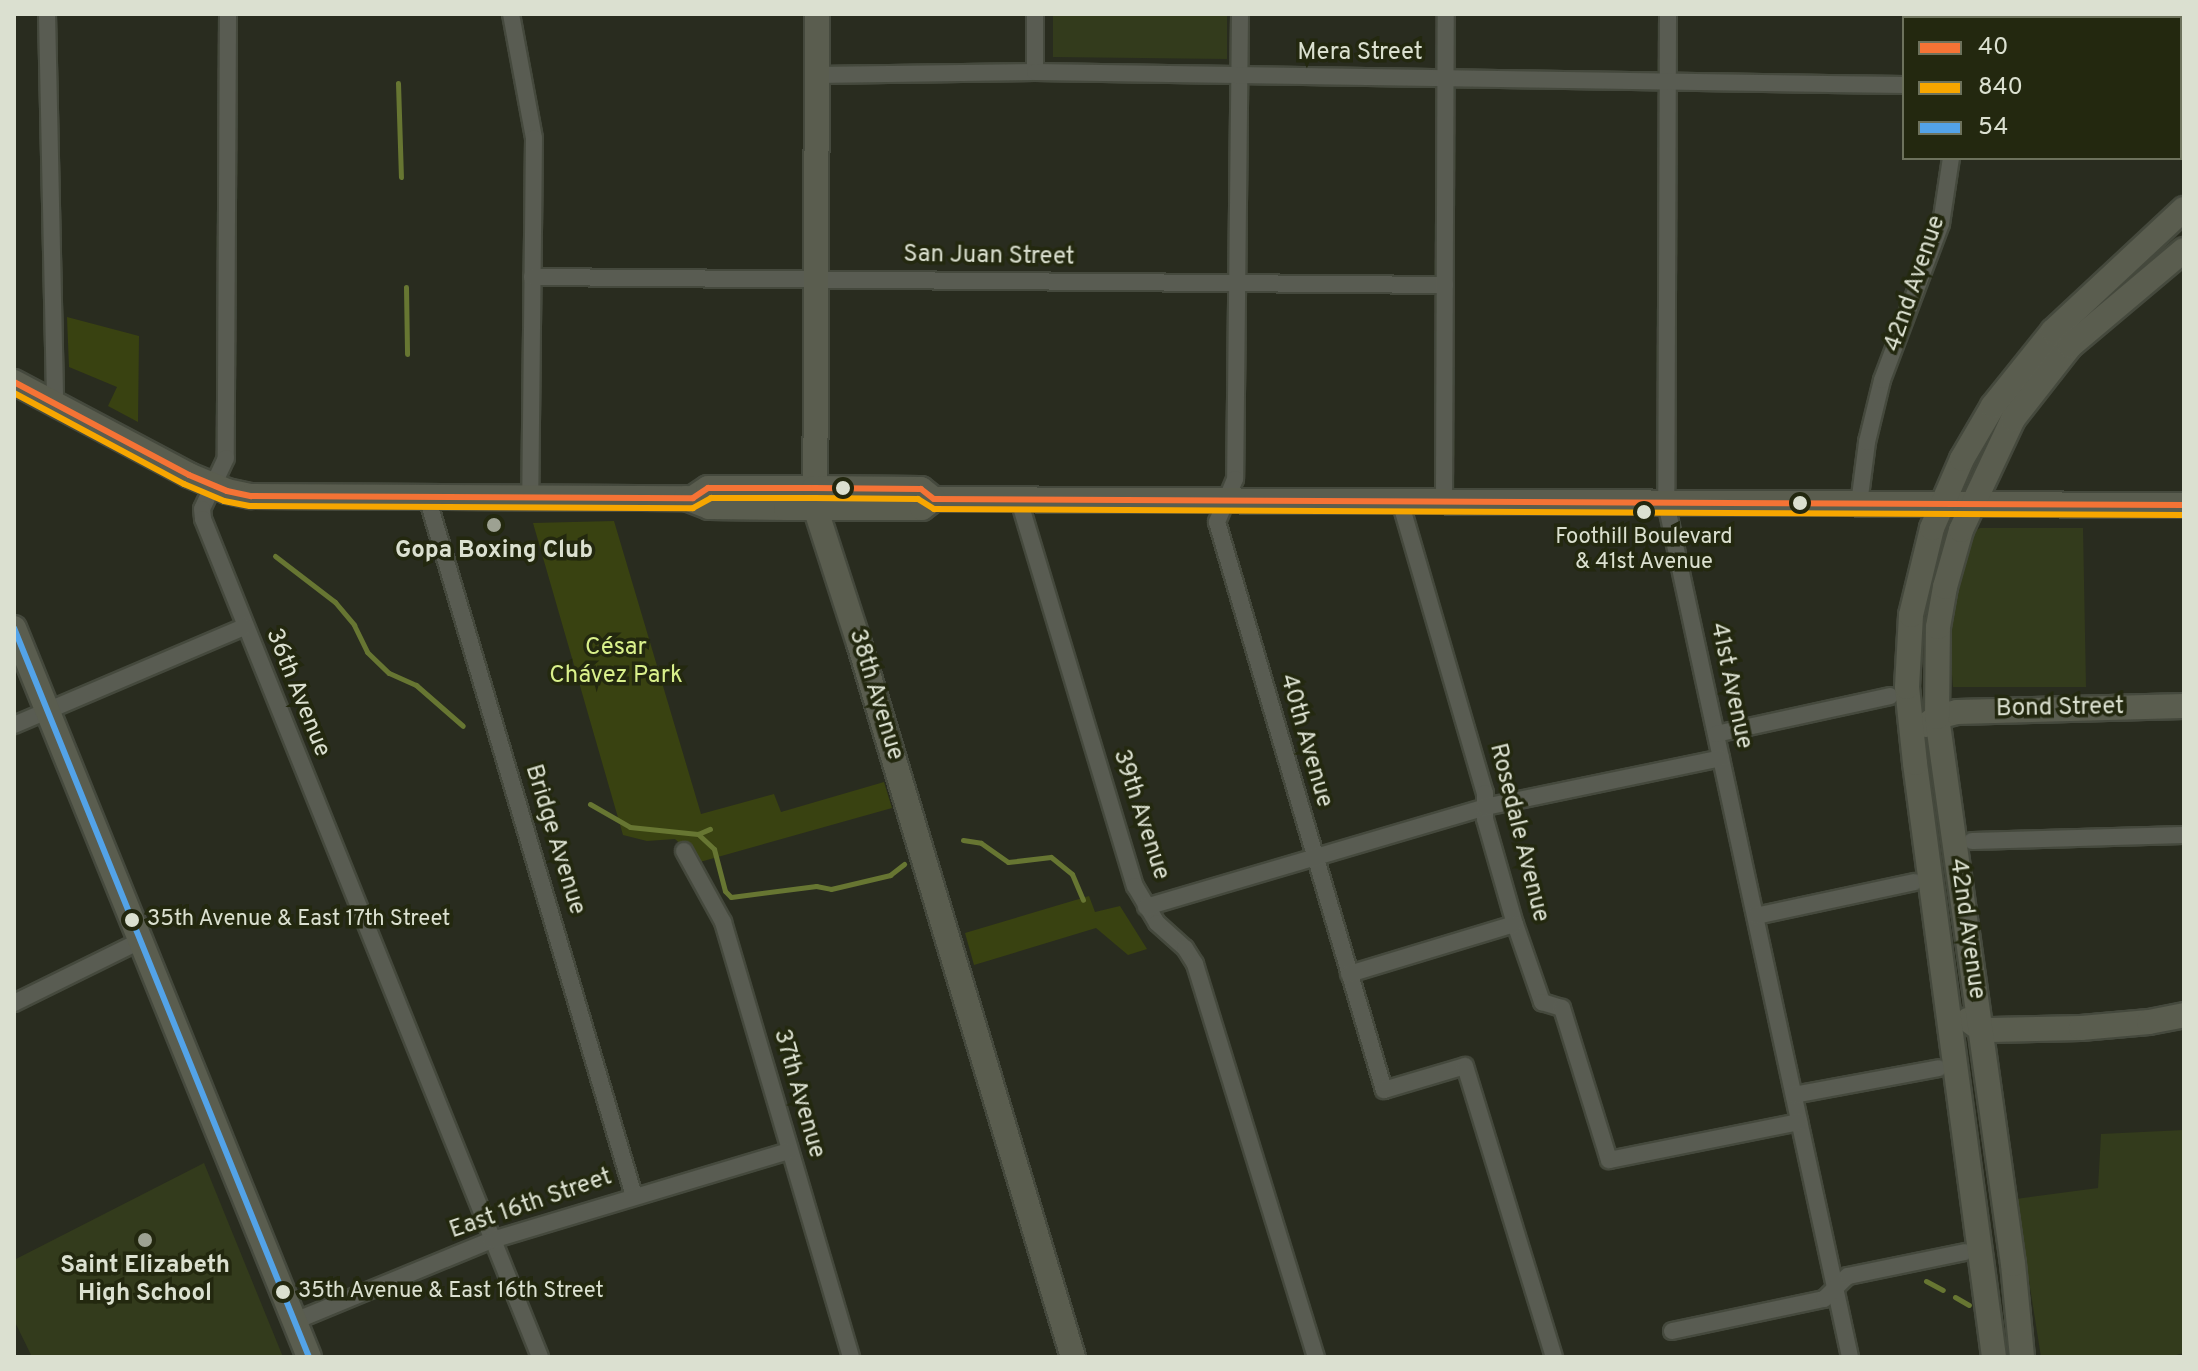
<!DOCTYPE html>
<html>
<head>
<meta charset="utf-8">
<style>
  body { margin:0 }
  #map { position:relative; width:2198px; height:1371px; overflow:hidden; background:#292c1f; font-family:Overpass,sans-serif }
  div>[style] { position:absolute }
  .built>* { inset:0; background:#333b1c }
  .green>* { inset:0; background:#394211 }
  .stream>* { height:5px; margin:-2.5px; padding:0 2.5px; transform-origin:2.5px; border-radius:2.5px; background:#677632 }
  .roads { filter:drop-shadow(2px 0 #45493d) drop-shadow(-2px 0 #45493d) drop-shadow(0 2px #45493d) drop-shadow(0 -2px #45493d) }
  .street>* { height:16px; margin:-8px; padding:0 8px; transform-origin:8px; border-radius:8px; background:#595c52 }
  .secondary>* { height:24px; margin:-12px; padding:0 12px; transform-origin:12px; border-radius:12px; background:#5a5d4f }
  .bus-1>* { height:6px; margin:-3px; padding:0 3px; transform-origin:3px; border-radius:3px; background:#f57335 }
  .bus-2>* { height:6px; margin:-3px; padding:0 3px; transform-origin:3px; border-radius:3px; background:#f7a600 }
  .bus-3>* { height:6px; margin:-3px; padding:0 3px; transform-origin:3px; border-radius:3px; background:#53a3e8 }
  .dots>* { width:22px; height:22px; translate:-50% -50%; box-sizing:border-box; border:4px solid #23280f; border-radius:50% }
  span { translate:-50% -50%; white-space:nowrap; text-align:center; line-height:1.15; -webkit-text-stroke:7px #23280f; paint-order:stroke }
  .bus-label { font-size:22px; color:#dbe0d0 }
  .left { translate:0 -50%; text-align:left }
  .street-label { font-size:24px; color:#dbe0d0 }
  .poi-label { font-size:24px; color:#dbe0d0; font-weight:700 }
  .park-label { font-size:24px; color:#d9f08b }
  .frame { position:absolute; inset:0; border:16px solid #dbe0d0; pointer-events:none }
  .legend { position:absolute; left:1902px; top:16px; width:280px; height:144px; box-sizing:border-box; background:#23280f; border:2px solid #6d725c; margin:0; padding:10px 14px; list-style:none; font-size:24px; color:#dbe0d0 }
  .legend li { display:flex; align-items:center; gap:16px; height:40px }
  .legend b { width:40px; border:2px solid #6d725c }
</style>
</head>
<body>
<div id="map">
  <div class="built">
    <i style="clip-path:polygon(1053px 14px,1227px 14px,1227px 59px,1053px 57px)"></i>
    <i style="clip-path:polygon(1980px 528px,2083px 528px,2086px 687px,1953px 687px,1950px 651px,1954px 603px,1975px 531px)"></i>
    <i style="clip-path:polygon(2184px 1130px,2184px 1353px,2169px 1357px,2041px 1357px,2016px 1199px,2098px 1188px,2101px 1134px)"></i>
    <i style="clip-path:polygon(204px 1163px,283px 1357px,32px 1357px,14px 1320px,14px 1260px)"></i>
  </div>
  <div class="green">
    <i style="clip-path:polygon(67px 317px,139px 336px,138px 422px,108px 406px,117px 387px,69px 367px)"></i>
    <i style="clip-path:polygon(614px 521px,701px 814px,774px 794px,781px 812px,884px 782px,892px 808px,700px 862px,675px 839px,647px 841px,623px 835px,533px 523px)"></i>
    <i style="clip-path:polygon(1089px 896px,1095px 912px,1120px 906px,1147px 949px,1128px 955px,1096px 928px,974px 965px,965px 933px)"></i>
  </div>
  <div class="stream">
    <i style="left:398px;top:83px;width:94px;rotate:88.2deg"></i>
    <i style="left:406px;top:287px;width:67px;rotate:89.1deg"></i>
    <i style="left:275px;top:556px;width:76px;rotate:37.5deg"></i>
    <i style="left:335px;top:602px;width:30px;rotate:50deg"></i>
    <i style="left:354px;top:625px;width:30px;rotate:64deg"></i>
    <i style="left:367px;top:652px;width:30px;rotate:44deg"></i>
    <i style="left:389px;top:673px;width:30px;rotate:24deg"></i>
    <i style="left:416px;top:685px;width:62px;rotate:41.1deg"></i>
    <i style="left:590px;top:804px;width:46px;rotate:29.9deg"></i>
    <i style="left:630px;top:827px;width:68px;rotate:5.9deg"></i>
    <i style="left:698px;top:834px;width:22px;rotate:43deg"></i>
    <i style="left:714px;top:849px;width:43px;rotate:75.3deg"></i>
    <i style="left:725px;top:891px;width:8px;rotate:45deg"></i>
    <i style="left:731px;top:897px;width:86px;rotate:-7.4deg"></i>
    <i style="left:816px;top:886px;width:15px;rotate:11deg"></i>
    <i style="left:831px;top:889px;width:61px;rotate:-13.3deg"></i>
    <i style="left:890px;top:875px;width:18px;rotate:-38deg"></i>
    <i style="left:698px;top:834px;width:13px;rotate:-23deg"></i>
    <i style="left:963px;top:840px;width:18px;rotate:9deg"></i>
    <i style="left:981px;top:843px;width:33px;rotate:35deg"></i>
    <i style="left:1008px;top:862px;width:43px;rotate:-6.6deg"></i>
    <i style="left:1051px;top:857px;width:27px;rotate:39deg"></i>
    <i style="left:1072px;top:874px;width:28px;rotate:67deg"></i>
    <i style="left:1926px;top:1281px;width:19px;rotate:28deg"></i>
    <i style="left:1955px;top:1297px;width:16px;rotate:30deg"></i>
  </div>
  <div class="roads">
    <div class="street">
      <i style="left:47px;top:14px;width:390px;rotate:88.8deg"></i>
      <i style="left:228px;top:14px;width:444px;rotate:90.3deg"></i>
      <i style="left:226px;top:458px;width:56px;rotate:115.2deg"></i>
      <i style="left:202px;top:509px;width:10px;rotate:84deg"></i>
      <i style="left:203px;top:519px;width:903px;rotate:68.09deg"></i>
      <i style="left:511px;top:14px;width:126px;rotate:79.5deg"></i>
      <i style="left:534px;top:138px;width:359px;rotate:90.6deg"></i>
      <i style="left:1240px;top:14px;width:465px;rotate:90.6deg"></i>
      <i style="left:1235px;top:479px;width:47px;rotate:112.7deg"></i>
      <i style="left:1217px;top:522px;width:592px;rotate:73.62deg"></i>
      <i style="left:1384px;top:1090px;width:84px;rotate:-16.5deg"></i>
      <i style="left:1465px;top:1066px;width:304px;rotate:73deg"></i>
      <i style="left:1668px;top:14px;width:489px;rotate:90.2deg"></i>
      <i style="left:1666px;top:503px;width:874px;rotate:77.84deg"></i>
      <i style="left:1953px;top:14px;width:4px;rotate:76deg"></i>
      <i style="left:1035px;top:72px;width:58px;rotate:-90deg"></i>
      <i style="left:816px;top:75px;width:219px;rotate:-0.8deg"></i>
      <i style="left:1035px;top:72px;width:869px;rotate:0.86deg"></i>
      <i style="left:532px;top:277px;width:913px;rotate:0.5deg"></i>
      <i style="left:427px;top:497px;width:729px;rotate:73.5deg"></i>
      <i style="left:1019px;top:500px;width:403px;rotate:73.3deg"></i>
      <i style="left:1135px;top:886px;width:43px;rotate:59.3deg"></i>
      <i style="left:1157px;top:923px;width:38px;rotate:42deg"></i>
      <i style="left:1185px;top:948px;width:19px;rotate:58deg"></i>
      <i style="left:1195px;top:964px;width:411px;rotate:72.9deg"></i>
      <i style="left:1400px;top:501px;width:304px;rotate:73.8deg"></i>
      <i style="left:1485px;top:793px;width:26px;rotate:90deg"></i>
      <i style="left:1485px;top:819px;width:109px;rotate:74.1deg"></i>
      <i style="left:1515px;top:924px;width:83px;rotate:70.9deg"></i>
      <i style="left:1542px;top:1002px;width:21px;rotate:17deg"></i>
      <i style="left:1562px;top:1008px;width:159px;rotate:72.8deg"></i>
      <i style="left:1609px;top:1160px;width:194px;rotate:-11.3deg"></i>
      <i style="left:1444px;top:502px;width:488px;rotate:-89.8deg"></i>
      <i style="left:1859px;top:504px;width:63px;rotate:-82.6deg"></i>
      <i style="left:1867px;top:442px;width:64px;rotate:-76.4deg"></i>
      <i style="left:1882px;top:380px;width:167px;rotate:-69.3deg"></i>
      <i style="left:1941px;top:224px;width:67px;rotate:-81.4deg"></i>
      <i style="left:14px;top:725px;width:250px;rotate:-23.1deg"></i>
      <i style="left:1716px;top:734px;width:178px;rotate:-12.3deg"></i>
      <i style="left:1972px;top:841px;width:212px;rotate:-1.6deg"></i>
      <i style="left:684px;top:851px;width:81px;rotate:61.2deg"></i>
      <i style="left:723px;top:922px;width:453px;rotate:73.6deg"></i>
      <i style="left:1146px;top:907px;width:353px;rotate:-16.4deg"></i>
      <i style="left:1485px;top:807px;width:241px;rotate:-11.7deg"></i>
      <i style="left:1756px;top:916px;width:162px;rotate:-12.1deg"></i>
      <i style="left:1349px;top:974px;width:173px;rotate:-16.8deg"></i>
      <i style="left:14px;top:1003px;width:140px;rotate:-26.2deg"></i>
      <i style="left:1794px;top:1095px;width:147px;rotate:-10.5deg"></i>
      <i style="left:295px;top:1321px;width:213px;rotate:-22.4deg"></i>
      <i style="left:492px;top:1240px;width:310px;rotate:-16.7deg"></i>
      <i style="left:1672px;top:1331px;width:155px;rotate:-11.9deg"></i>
      <i style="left:1824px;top:1299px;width:33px;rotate:-44deg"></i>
      <i style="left:1848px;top:1276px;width:119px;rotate:-11.6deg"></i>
    </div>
    <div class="secondary">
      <i style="left:817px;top:14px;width:493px;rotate:90.2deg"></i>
      <i style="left:815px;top:507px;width:143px;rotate:72.1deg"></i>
      <i style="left:859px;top:643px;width:745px;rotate:73.32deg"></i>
      <i style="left:14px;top:382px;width:198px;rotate:28deg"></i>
      <i style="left:189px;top:475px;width:41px;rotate:22.8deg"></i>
      <i style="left:227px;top:491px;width:25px;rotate:12deg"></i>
      <i style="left:251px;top:496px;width:435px;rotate:0.3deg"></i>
      <i style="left:686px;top:498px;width:25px;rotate:21deg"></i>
      <i style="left:709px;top:507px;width:77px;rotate:0.7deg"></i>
      <i style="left:786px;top:508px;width:136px"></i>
      <i style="left:922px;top:508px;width:15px;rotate:-37deg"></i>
      <i style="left:934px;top:499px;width:1250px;rotate:0.28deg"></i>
      <i style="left:693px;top:498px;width:18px;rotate:-34deg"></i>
      <i style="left:708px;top:488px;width:106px"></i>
      <i style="left:814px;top:488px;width:107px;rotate:0.5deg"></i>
      <i style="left:921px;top:489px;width:16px;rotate:38deg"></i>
      <i style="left:14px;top:628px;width:786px;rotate:67.97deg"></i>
      <i style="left:1926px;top:725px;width:14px;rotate:-36deg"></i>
      <i style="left:1937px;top:717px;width:21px;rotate:-14deg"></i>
      <i style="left:1957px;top:712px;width:227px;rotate:-1.5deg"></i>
      <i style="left:1968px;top:1020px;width:15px;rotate:37deg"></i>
      <i style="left:1980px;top:1029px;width:12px;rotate:5deg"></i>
      <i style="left:1992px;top:1030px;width:89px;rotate:-1.3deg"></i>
      <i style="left:2081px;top:1028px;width:68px;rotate:-5deg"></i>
      <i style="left:2149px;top:1022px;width:36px;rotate:-11deg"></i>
      <i style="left:1994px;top:1357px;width:599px;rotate:-97.58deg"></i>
      <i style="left:1915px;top:763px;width:76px;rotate:-96deg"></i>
      <i style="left:1907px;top:687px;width:72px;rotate:-86.8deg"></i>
      <i style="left:1911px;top:615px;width:89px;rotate:-76.4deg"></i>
      <i style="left:1932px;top:528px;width:75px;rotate:-66.5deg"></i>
      <i style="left:1962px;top:459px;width:61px;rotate:-59.7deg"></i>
      <i style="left:1993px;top:406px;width:96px;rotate:-51.3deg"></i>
      <i style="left:2053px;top:331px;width:179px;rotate:-43deg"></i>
      <i style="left:2022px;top:1357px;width:93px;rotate:-95.5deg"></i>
      <i style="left:2013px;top:1264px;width:552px;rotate:-97.91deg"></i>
      <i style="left:1937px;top:717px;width:90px;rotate:-89.4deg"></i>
      <i style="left:1938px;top:627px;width:41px;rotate:-80.1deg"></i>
      <i style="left:1945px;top:587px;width:59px;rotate:-74.3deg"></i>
      <i style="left:1961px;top:530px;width:123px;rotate:-64.9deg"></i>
      <i style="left:2013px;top:419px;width:93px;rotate:-52deg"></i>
      <i style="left:2070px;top:346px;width:149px;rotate:-40.1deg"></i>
    </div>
  </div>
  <div class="bus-1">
    <i style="left:14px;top:382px;width:198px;rotate:28deg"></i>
    <i style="left:189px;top:475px;width:41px;rotate:22.8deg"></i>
    <i style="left:227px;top:491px;width:25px;rotate:12deg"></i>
    <i style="left:251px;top:496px;width:442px;rotate:0.3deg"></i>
    <i style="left:693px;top:498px;width:18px;rotate:-34deg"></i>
    <i style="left:708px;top:488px;width:106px"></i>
    <i style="left:814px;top:488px;width:107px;rotate:0.5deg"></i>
    <i style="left:921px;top:489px;width:16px;rotate:38deg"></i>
    <i style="left:934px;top:499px;width:1250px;rotate:0.28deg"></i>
  </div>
  <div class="bus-2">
    <i style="left:14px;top:393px;width:193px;rotate:28.2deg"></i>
    <i style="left:184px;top:484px;width:43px;rotate:23deg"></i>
    <i style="left:224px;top:501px;width:26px;rotate:11deg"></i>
    <i style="left:250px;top:506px;width:443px;rotate:0.3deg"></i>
    <i style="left:693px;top:508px;width:21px;rotate:-29deg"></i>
    <i style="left:711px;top:498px;width:103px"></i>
    <i style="left:814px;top:498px;width:104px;rotate:0.6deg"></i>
    <i style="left:918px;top:499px;width:19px;rotate:32deg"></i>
    <i style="left:934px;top:509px;width:1250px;rotate:0.28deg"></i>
  </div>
  <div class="bus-3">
    <i style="left:14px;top:628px;width:786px;rotate:67.97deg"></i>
  </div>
  <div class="dots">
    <i style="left:843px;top:488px;background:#dbe0d0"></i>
    <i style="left:1800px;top:503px;background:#dbe0d0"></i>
    <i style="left:1644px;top:512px;background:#dbe0d0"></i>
    <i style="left:494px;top:525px;background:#9da192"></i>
    <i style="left:132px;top:920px;background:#dbe0d0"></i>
    <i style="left:145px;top:1240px;background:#9da192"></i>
    <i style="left:283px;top:1292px;background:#dbe0d0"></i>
  </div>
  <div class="bus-label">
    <span style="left:1644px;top:550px">Foothill Boulevard<br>&amp; 41st Avenue</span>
    <span class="left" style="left:147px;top:920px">35th Avenue &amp; East 17th Street</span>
    <span class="left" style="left:298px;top:1292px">35th Avenue &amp; East 16th Street</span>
  </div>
  <div class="street-label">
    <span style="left:1360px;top:54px">Mera Street</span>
    <span style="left:989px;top:257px;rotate:1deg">San Juan Street</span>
    <span style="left:1916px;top:284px;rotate:-71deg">42nd Avenue</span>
    <span style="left:1730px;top:686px;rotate:78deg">41st Avenue</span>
    <span style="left:297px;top:693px;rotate:68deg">36th Avenue</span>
    <span style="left:875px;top:695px;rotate:73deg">38th Avenue</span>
    <span style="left:2060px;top:709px;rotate:-1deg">Bond Street</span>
    <span style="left:1305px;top:741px;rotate:74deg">40th Avenue</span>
    <span style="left:1140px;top:815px;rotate:72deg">39th Avenue</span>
    <span style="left:1518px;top:833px;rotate:76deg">Rosedale Avenue</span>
    <span style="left:554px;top:840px;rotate:73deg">Bridge Avenue</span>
    <span style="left:1966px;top:929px;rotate:82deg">42nd Avenue</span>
    <span style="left:798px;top:1094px;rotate:74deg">37th Avenue</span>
    <span style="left:531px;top:1205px;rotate:-19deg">East 16th Street</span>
  </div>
  <div class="poi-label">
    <span style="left:494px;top:552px">Gopa Boxing Club</span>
    <span style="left:145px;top:1281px">Saint Elizabeth<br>High School</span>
  </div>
  <div class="park-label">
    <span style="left:616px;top:663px">César<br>Chávez Park</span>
  </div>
  <div class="frame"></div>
  <ul class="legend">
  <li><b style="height:10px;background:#f57335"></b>40</li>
  <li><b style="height:10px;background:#f7a600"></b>840</li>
  <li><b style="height:10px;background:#53a3e8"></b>54</li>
  </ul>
</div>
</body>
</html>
